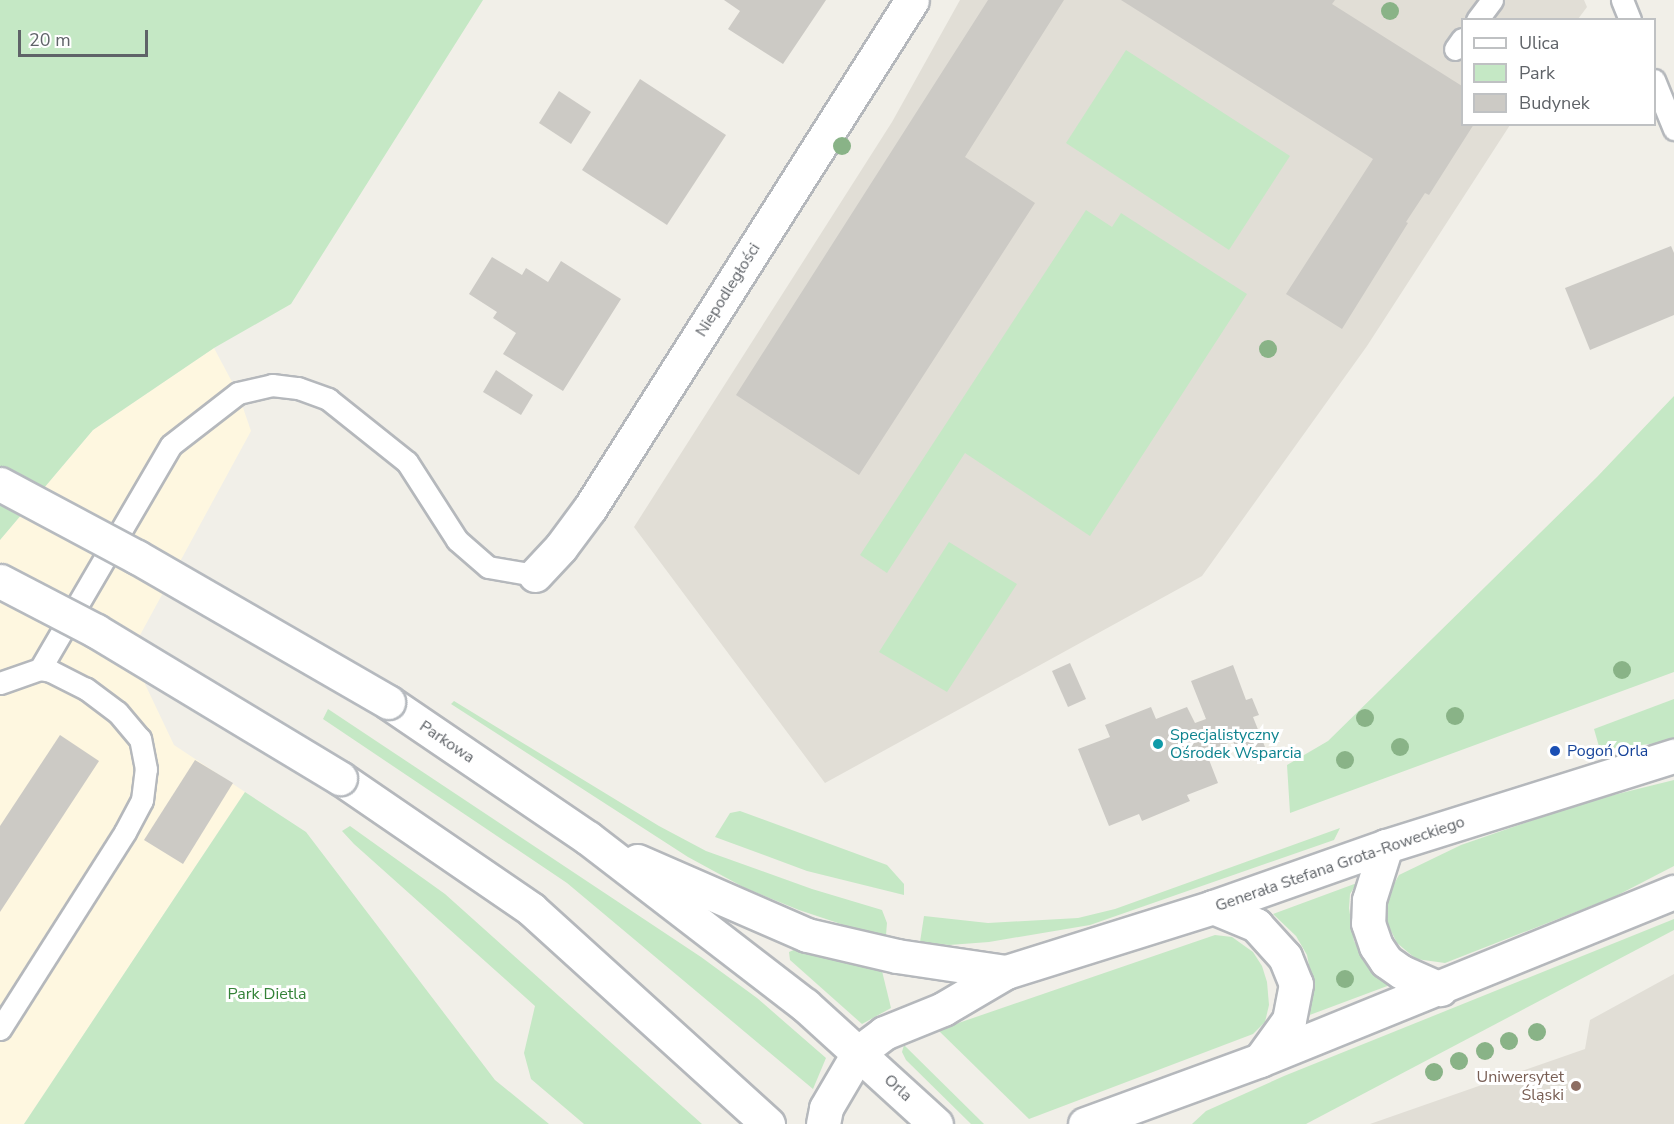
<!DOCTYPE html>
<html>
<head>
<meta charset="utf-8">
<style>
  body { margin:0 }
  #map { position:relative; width:1674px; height:1124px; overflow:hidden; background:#f1efe8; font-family:"Nunito Sans",sans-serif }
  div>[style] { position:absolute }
  .commercial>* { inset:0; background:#fef7e0 }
  .education>* { inset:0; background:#e1ded6 }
  .green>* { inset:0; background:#c5e8c5 }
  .building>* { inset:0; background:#cccac5 }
  .roads { filter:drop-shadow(2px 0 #b5b8bc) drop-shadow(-2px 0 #b5b8bc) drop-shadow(0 2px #b5b8bc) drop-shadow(0 -2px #b5b8bc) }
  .lane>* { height:21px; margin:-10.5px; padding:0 10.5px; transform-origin:10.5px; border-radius:10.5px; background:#fff }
  .street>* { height:33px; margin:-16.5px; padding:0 16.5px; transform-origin:16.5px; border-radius:16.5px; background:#fff }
  .secondary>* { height:33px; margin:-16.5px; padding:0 16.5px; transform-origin:16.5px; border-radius:16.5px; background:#fff }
  .bridges { filter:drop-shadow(2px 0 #b6babf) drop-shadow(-2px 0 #b6babf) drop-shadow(0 2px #b6babf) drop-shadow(0 -2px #b6babf) }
  .secondary-bridge>* { height:33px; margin:-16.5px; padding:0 16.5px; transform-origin:16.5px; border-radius:16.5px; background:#fff }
  .trees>* { width:18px; height:18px; margin:-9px; border-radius:50%; background:#89b387 }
  .dots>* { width:16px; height:16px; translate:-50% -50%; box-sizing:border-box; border:3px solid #fff; border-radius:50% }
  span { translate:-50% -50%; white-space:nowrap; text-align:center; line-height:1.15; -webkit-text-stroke:6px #fff; paint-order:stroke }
  .street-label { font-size:16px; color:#5f6368 }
  .culture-label { font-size:16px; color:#0d838f }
  .left { translate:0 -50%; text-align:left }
  .transit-label { font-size:16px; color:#164399 }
  .park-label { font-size:16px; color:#348238 }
  .education-label { font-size:16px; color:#785e54 }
  .right { translate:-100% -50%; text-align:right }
  .legend { position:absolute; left:1461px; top:18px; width:195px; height:108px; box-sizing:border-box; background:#fff; border:2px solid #bfc1c3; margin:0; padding:8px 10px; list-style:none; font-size:18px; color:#5f6368 }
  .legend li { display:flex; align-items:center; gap:12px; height:30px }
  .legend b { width:30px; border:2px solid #bfc1c3 }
  .scale { position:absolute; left:18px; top:30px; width:130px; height:27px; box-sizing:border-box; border:3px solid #5f6368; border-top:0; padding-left:8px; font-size:18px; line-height:21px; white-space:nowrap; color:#5f6368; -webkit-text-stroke:4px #fff; paint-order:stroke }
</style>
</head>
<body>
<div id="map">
  <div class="commercial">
    <i style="clip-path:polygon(214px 348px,238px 393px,251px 431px,139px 637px,161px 649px,145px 684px,174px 745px,245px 792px,24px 1124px,0 1124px,0 540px,93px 430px)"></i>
  </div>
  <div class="education">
    <i style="clip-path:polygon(960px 0,1584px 0,1587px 7px,1578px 19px,1462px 20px,1462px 124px,1510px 125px,1367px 346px,1202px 576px,825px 783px,634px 527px,892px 122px)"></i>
    <i style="clip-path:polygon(1674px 974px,1674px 1124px,1370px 1124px,1585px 1049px,1590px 1020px)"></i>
  </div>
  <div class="green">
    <i style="clip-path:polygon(0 0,483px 0,291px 304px,214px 348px,93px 430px,0 540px)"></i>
    <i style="clip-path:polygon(1126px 50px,1290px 156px,1229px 250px,1066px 143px)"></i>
    <i style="clip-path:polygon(1086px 210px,1112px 227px,1121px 213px,1247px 294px,1090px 536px,965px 453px,887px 573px,860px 555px)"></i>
    <i style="clip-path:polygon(1674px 396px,1674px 672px,1290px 813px,1287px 765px,1328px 741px,1597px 477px)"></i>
    <i style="clip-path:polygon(949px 542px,1017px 584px,947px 692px,879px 652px)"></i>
    <i style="clip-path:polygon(1674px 699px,1674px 741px,1600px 750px,1594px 729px)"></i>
    <i style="clip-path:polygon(454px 701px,659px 826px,706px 851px,812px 889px,882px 910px,887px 923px,886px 935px,844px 925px,799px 910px,745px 888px,688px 857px,451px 704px)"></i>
    <i style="clip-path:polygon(328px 709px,701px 957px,757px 998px,826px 1058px,813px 1089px,567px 883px,323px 719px)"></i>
    <i style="clip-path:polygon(1674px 780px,1674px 866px,1614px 897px,1445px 963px,1416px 959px,1397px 943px,1387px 923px,1386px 898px,1399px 875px,1461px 845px,1585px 802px)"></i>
    <i style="clip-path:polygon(245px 792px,306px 832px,495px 1080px,549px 1124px,24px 1124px)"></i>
    <i style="clip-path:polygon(740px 811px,887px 865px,904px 884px,904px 895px,807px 871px,715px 837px,730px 813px)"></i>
    <i style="clip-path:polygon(350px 826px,445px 894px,702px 1124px,584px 1124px,531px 1079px,524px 1053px,535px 1006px,354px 844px,342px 831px)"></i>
    <i style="clip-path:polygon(1340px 828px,1334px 840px,1090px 925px,989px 942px,949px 945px,920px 942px,924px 916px,988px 923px,1078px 918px,1115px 909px)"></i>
    <i style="clip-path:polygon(1357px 883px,1350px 894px,1349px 908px,1354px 941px,1370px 967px,1390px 985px,1307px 1016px,1314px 991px,1307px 955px,1296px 936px,1273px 914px)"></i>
    <i style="clip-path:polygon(1674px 919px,1674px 930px,1306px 1124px,1192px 1124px,1206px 1111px,1284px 1076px)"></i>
    <i style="clip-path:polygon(1215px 935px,1232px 937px,1253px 952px,1262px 966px,1267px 982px,1269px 1005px,1265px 1022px,1253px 1034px,1029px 1119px,938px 1030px)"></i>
    <i style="clip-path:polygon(796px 949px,882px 971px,891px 1008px,862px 1024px,790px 960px,789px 952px)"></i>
    <i style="clip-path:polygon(904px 1045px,984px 1124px,971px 1124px,906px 1060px,902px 1052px)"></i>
  </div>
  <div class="building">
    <i style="clip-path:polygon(724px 0,826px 0,783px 64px,728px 29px,740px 11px)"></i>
    <i style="clip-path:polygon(988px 0,1064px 0,965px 157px,1035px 203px,859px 475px,736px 395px)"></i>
    <i style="clip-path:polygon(1121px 0,1335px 0,1332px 4px,1462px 86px,1462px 124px,1474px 124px,1429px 195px,1425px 193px,1406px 222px,1408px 223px,1342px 329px,1286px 294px,1373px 159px)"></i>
    <i style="clip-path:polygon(640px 79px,726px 135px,667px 225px,582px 170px)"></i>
    <i style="clip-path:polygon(559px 91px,591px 112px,571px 144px,539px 123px)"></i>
    <i style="clip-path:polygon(1671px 246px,1674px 253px,1674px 315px,1590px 350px,1565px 288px)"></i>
    <i style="clip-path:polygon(492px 257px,522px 275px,526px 268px,548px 282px,561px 261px,621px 299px,563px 391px,503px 354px,516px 333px,493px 318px,497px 312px,469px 294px)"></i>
    <i style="clip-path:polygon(496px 370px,533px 395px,521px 415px,483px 392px)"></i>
    <i style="clip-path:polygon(1070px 663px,1086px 699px,1068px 707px,1052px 671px)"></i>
    <i style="clip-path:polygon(1233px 665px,1246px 700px,1252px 698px,1259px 715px,1253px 717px,1265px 747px,1240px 757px,1233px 741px,1206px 752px,1218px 783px,1187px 795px,1190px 801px,1142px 821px,1139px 814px,1109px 826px,1078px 749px,1110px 737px,1105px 725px,1151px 707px,1156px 719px,1187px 707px,1195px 723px,1206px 719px,1191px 681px)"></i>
    <i style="clip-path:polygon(60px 735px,99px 761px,0 912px,0 826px)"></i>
    <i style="clip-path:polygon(195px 760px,233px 783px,183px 864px,144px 840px)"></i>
  </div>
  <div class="roads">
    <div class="lane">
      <i style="left:1622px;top:0;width:22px;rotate:68deg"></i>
      <i style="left:1477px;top:20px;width:25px;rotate:-53deg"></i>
      <i style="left:1455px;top:49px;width:12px;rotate:-55deg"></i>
      <i style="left:1654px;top:80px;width:53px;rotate:67.8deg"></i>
      <i style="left:0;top:683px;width:42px;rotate:-19.3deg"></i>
      <i style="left:40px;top:669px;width:259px;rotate:-59.7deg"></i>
      <i style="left:171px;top:445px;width:85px;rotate:-37.8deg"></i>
      <i style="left:238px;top:393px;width:35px;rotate:-13deg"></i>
      <i style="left:272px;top:385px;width:26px;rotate:7deg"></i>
      <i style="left:298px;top:388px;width:32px;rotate:20deg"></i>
      <i style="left:328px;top:399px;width:101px;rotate:38.6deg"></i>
      <i style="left:407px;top:462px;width:93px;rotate:57.3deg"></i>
      <i style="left:457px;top:540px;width:41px;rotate:41.1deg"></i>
      <i style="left:488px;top:567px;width:48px;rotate:9.7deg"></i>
      <i style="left:0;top:1029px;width:233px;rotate:-57.6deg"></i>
      <i style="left:125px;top:832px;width:36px;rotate:-62deg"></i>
      <i style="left:142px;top:800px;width:31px;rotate:-83deg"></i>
      <i style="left:146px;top:769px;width:31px;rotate:-101deg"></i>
      <i style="left:140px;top:739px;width:35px;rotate:-130deg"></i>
      <i style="left:117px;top:712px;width:39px;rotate:-143deg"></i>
      <i style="left:86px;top:689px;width:39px;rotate:-153deg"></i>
      <i style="left:51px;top:671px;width:11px;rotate:-170deg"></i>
    </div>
    <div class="street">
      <i style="left:535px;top:575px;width:38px;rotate:-47deg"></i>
      <i style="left:561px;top:547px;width:49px;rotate:-53.4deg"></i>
      <i style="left:590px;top:508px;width:601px;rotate:-57.63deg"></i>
    </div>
    <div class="secondary">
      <i style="left:388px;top:702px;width:242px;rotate:34.2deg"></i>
      <i style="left:588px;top:838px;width:274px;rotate:37.6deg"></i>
      <i style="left:805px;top:1005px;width:177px;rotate:42.3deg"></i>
      <i style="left:340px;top:778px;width:232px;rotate:34.4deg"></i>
      <i style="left:531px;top:909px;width:320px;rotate:42.2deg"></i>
      <i style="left:1386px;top:846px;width:57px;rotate:107.5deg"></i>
      <i style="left:1369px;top:900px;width:23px;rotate:92deg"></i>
      <i style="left:1368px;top:923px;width:24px;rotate:71deg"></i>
      <i style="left:1376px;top:946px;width:18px;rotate:56deg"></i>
      <i style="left:1386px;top:961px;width:19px;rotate:35deg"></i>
      <i style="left:1402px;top:972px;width:42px;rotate:24.1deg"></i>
      <i style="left:637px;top:861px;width:185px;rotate:23.5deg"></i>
      <i style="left:807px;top:935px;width:92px;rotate:13.1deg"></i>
      <i style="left:897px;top:956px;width:110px;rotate:8.4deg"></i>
      <i style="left:1213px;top:907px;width:47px;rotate:22.7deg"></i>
      <i style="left:1256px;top:925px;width:43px;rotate:47.8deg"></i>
      <i style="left:1285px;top:957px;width:29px;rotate:68deg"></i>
      <i style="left:1296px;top:984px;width:37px;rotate:101deg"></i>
      <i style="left:1289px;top:1020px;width:49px;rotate:125.9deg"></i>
      <i style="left:823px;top:1124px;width:16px;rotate:-79deg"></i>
      <i style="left:826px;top:1108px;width:65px;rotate:-59.5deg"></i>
      <i style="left:859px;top:1052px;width:31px;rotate:-37deg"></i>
      <i style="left:884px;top:1033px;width:64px;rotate:-22.1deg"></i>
      <i style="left:943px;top:1009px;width:73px;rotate:-30.4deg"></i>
      <i style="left:1006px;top:972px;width:217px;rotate:-17.4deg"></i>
      <i style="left:1213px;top:907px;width:183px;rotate:-19.4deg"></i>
      <i style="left:1386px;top:846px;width:302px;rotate:-17.4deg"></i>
      <i style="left:1085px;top:1124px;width:186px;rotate:-20.1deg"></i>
      <i style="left:1260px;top:1060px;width:447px;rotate:-22.1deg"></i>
    </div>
  </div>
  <div class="bridges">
    <div class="secondary-bridge">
      <i style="left:0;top:484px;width:155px;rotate:28.1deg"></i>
      <i style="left:137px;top:557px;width:290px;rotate:30deg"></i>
      <i style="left:0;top:581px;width:108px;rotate:27.5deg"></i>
      <i style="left:96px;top:631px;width:285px;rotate:31.1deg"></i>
    </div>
  </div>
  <div class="trees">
    <i style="left:1390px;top:11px"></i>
    <i style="left:842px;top:146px"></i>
    <i style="left:1268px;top:349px"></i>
    <i style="left:1622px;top:670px"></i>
    <i style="left:1455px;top:716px"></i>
    <i style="left:1365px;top:718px"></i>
    <i style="left:1400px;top:747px"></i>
    <i style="left:1345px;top:760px"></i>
    <i style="left:1345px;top:979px"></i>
    <i style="left:1537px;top:1032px"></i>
    <i style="left:1509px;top:1041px"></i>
    <i style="left:1485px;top:1051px"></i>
    <i style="left:1459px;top:1061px"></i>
    <i style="left:1434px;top:1072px"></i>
  </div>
  <div class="dots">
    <i style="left:1158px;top:744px;background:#0f9aa8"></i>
    <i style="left:1555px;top:751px;background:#1a4fb4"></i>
    <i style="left:1576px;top:1086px;background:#8d6e63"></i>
  </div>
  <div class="street-label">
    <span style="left:728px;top:290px;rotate:-58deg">Niepodległości</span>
    <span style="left:447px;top:742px;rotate:34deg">Parkowa</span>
    <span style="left:1340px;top:864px;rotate:-19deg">Generała Stefana Grota-Roweckiego</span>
    <span style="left:898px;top:1088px;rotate:43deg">Orla</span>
  </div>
  <div class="culture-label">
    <span class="left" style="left:1170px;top:744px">Specjalistyczny<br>Ośrodek Wsparcia</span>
  </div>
  <div class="transit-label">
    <span class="left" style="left:1567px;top:751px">Pogoń Orla</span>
  </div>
  <div class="park-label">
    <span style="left:267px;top:994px">Park Dietla</span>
  </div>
  <div class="education-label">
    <span class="right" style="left:1564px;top:1086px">Uniwersytet<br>Śląski</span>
  </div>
  <ul class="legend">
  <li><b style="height:8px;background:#fff"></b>Ulica</li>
  <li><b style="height:16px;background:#c5e8c5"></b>Park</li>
  <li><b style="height:16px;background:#cccac5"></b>Budynek</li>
  </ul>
  <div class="scale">20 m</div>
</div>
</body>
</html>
